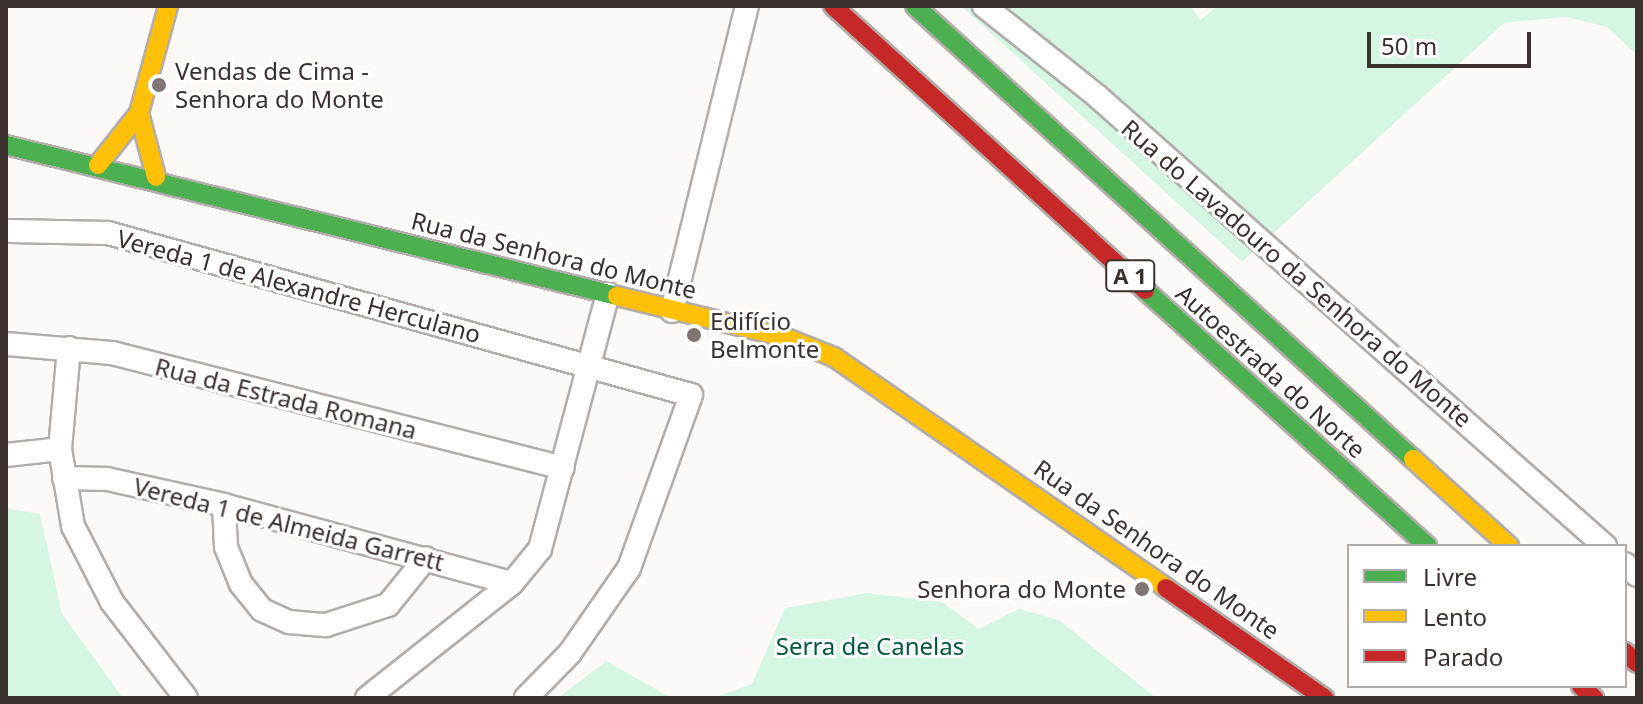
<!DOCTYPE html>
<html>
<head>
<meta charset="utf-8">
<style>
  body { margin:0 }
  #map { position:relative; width:1643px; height:704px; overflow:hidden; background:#fcf9f7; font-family:"Noto Sans",sans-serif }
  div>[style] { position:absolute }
  .green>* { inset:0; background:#d6f6e4 }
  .roads { filter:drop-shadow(2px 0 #b2adaa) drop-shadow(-2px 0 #b2adaa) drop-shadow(0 2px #b2adaa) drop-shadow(0 -2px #b2adaa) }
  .street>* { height:22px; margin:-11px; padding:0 11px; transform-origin:11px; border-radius:11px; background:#fffefe }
  .fast>* { height:18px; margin:-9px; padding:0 9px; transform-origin:9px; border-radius:9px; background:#4caf50 }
  .slow>* { height:18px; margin:-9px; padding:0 9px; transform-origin:9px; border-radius:9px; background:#ffc107 }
  .jam>* { height:18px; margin:-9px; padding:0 9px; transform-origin:9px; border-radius:9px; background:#c62828 }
  .dots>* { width:22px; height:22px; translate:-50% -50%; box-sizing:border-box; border:4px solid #fff; border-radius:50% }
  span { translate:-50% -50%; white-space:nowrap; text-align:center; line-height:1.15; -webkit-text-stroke:6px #fff; paint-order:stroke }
  .shield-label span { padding:2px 6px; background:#fff; border:2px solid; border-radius:6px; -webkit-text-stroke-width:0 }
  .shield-label { font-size:22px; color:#3b302d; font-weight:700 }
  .poi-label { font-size:24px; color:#3b302d }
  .left { translate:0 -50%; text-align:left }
  .right { translate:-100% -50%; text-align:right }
  .street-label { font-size:24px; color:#3b302d }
  .park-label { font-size:24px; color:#005a3b }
  .frame { position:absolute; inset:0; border:8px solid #3b302d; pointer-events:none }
  .legend { position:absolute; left:1347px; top:544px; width:280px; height:144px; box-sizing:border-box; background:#fff; border:2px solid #b1acab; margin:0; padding:10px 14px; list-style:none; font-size:24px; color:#3b302d }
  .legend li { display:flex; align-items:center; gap:16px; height:40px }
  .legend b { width:40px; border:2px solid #b1acab }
  .scale { position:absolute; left:1367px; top:32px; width:164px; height:36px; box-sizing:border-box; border:4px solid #3b302d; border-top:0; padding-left:10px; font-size:24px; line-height:28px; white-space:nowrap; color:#3b302d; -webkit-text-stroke:6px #fff; paint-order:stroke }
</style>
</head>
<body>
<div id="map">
  <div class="green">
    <i style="clip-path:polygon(961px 6px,1191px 6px,1200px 20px,1218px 6px,1637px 6px,1637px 55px,1607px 27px,1566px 17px,1504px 23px,1242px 262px)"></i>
    <i style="clip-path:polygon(6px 508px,40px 514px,62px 614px,123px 698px,6px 698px)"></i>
    <i style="clip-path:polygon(867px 593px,942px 602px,979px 629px,1019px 609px,1059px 620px,1156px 698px,713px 698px,752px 684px,785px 608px)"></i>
    <i style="clip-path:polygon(606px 661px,672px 698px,558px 698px)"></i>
  </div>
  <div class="roads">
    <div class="street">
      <i style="left:984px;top:6px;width:144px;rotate:38.5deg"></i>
      <i style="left:1097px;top:96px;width:679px;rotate:41.54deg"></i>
      <i style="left:6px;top:231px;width:102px;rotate:1.1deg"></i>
      <i style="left:108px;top:233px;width:605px;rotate:15.53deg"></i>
      <i style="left:691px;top:395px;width:184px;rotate:109.7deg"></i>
      <i style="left:629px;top:568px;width:103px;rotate:124.8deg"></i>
      <i style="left:570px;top:653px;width:63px;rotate:134.4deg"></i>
      <i style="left:672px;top:311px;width:314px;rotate:-76.2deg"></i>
      <i style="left:6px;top:344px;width:106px;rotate:4.9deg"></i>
      <i style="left:112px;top:353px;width:465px;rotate:14.3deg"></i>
      <i style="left:69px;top:348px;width:101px;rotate:95.1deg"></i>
      <i style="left:60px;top:449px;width:78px;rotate:80.4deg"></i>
      <i style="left:73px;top:526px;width:85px;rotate:62.8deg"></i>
      <i style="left:112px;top:602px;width:121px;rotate:52.4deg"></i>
      <i style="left:6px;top:455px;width:54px;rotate:-6.3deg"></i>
      <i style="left:64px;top:478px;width:43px;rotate:1.3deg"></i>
      <i style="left:107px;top:479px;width:120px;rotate:12.5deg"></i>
      <i style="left:224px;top:505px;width:298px;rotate:15.2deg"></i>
      <i style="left:224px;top:505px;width:42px;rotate:87.3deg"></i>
      <i style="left:226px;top:547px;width:40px;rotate:68deg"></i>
      <i style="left:241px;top:584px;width:33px;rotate:51deg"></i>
      <i style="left:262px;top:610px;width:30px;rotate:24deg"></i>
      <i style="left:289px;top:622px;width:37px;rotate:5deg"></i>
      <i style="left:326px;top:625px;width:65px;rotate:-17.9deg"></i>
      <i style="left:388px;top:605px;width:60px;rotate:-51deg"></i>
      <i style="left:1625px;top:564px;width:16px;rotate:43deg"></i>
      <i style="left:367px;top:698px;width:185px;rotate:-38.4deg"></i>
      <i style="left:512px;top:583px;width:44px;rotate:-50.5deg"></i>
      <i style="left:540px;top:549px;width:264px;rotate:-75.1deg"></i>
    </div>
    <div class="fast">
      <i style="left:915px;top:6px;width:673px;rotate:42.29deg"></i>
      <i style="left:6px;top:145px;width:629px;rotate:13.88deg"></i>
      <i style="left:1145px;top:290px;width:381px;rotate:42.2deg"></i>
    </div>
    <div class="slow">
      <i style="left:139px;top:113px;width:66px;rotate:75.1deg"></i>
      <i style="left:98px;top:165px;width:66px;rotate:-51.7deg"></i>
      <i style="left:139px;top:113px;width:111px;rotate:-74.8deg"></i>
      <i style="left:617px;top:296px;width:172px;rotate:13.8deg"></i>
      <i style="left:784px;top:337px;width:54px;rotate:21.8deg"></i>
      <i style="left:834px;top:357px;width:404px;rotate:34.8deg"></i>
      <i style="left:1413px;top:459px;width:130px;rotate:42.2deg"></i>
    </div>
    <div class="jam">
      <i style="left:833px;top:6px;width:422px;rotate:42.3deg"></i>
      <i style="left:1166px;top:588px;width:193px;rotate:34.8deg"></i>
      <i style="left:1625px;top:652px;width:16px;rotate:43deg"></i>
      <i style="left:1581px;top:686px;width:18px;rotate:43deg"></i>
    </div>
  </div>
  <div class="dots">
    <i style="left:159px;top:85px;background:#7f7674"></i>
    <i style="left:694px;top:335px;background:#7f7674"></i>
    <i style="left:1142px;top:589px;background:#7f7674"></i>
  </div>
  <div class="shield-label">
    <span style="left:1130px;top:276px">A 1</span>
  </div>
  <div class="poi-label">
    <span class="left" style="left:175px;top:85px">Vendas de Cima -<br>Senhora do Monte</span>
    <span class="left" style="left:710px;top:335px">Edifício<br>Belmonte</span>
    <span class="right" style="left:1126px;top:589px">Senhora do Monte</span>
  </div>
  <div class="street-label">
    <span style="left:554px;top:255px;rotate:14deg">Rua da Senhora do Monte</span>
    <span style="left:1297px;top:273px;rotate:41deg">Rua do Lavadouro da Senhora do Monte</span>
    <span style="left:299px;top:286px;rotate:15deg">Vereda 1 de Alexandre Herculano</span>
    <span style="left:1271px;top:371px;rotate:42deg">Autoestrada do Norte</span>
    <span style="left:286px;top:398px;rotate:14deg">Rua da Estrada Romana</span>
    <span style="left:289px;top:524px;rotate:14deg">Vereda 1 de Almeida Garrett</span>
    <span style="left:1157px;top:549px;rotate:35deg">Rua da Senhora do Monte</span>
  </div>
  <div class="park-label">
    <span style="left:870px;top:646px">Serra de Canelas</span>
  </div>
  <div class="frame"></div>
  <ul class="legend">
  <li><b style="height:10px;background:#4caf50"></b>Livre</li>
  <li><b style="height:10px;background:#ffc107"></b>Lento</li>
  <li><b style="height:10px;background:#c62828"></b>Parado</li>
  </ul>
  <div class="scale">50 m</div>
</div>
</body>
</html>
